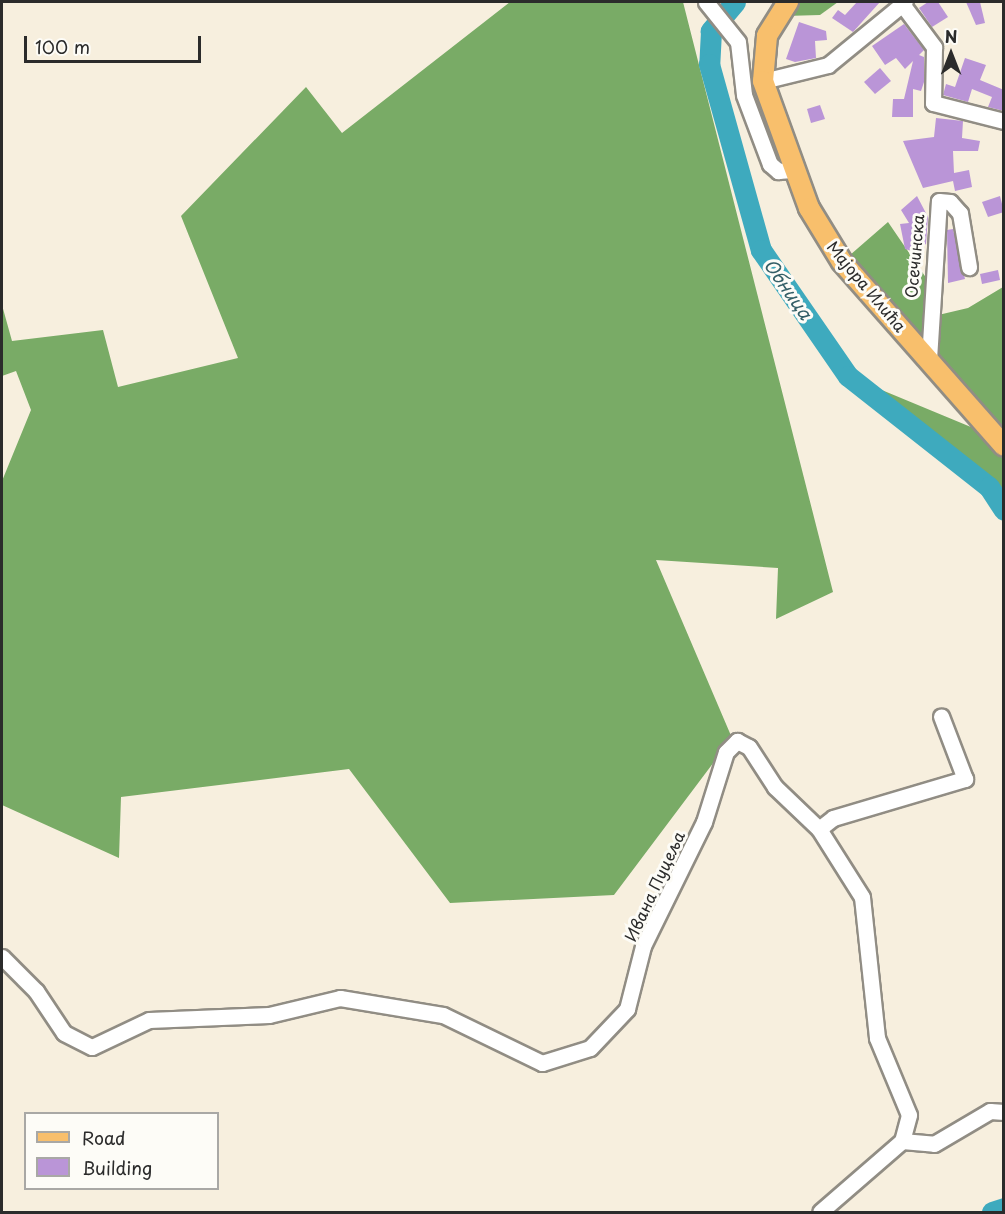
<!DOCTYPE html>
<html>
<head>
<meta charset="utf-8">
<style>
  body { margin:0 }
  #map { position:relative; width:1005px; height:1214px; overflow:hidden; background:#f7efde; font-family:"Playpen Sans",sans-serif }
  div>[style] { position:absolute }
  .forest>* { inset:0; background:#79ab66 }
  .river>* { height:21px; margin:-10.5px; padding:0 10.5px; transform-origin:10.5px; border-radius:10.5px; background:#3eaabe }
  .building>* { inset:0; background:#ba95d7 }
  .roads { filter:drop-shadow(2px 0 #918d84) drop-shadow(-2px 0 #918d84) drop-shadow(0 2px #918d84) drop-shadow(0 -2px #918d84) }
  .minor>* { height:15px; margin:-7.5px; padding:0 7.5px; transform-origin:7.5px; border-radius:7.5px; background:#fff }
  .major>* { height:20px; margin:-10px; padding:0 10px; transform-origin:10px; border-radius:10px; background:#f8bf6c }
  span { translate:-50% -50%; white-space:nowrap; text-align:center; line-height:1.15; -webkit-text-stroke:6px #fdfcf7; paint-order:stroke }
  .street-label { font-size:16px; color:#2b2b2b }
  .water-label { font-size:18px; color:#335e66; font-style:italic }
  .frame { position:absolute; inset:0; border:3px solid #2b2b2b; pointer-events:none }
  .legend { position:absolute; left:24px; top:1112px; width:195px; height:78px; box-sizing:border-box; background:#fdfcf7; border:2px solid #a9a8a5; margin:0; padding:8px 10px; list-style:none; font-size:18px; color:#2b2b2b }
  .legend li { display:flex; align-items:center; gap:12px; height:30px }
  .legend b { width:30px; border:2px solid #a9a8a5 }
  .north { position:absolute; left:921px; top:24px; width:60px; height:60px; -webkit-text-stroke:4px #fdfcf7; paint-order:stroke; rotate:0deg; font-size:16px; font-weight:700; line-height:24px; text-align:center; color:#2b2b2b }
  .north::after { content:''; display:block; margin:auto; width:21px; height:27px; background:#2b2b2b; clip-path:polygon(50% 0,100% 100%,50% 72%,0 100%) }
  .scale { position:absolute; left:24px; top:36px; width:177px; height:27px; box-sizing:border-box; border:3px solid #2b2b2b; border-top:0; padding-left:8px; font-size:18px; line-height:21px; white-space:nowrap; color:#2b2b2b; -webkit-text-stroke:4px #fdfcf7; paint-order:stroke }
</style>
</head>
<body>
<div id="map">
  <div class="forest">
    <i style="clip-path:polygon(510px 2px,683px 2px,833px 592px,776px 619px,778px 568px,656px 560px,732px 738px,614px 895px,450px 903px,349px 769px,121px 797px,119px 858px,2px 805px,2px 481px,31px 410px,16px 371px,2px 376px,2px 305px,12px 341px,103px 330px,118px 387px,238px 358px,181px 216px,306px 87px,342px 133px)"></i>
    <i style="clip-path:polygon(799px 2px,838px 2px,820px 15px,785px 16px)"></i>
    <i style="clip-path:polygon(888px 222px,929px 282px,934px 316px,968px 308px,1003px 287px,1003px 510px,989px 487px,848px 376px,995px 437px,842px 262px)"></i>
  </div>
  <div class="river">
    <i style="left:735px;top:2px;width:38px;rotate:130deg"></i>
    <i style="left:711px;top:31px;width:33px;rotate:93deg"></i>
    <i style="left:709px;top:64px;width:193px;rotate:74.4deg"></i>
    <i style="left:761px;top:250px;width:153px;rotate:55.4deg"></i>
    <i style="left:848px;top:376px;width:179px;rotate:38.2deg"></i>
    <i style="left:989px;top:487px;width:27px;rotate:57deg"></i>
    <i style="left:992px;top:1212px;width:13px;rotate:-18deg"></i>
  </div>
  <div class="building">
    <i style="clip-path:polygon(857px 2px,880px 2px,853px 32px,832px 18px,838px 10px,845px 15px)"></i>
    <i style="clip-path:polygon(928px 2px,938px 2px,948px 17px,932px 27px,919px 8px)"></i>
    <i style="clip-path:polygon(966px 2px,980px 2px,985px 23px,976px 25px)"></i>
    <i style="clip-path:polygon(799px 22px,826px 31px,827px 40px,815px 41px,816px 58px,795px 62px,786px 59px)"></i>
    <i style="clip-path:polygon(904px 24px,924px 50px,919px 55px,924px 57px,924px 82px,921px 91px,913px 89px,913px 117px,892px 117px,893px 99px,904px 99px,913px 61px,905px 69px,896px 58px,885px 65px,872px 46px)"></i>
    <i style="clip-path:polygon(965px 58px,986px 65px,980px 80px,1004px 90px,1004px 111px,988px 107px,992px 97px,972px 89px,968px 102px,943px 95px,946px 84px,955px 87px)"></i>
    <i style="clip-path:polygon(880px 68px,891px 81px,875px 94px,864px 82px)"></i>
    <i style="clip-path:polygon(820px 105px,825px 119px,811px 123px,807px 109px)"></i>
    <i style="clip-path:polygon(936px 118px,963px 121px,962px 138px,980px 141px,978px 151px,953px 151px,954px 173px,969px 170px,972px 187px,955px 191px,953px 181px,923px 188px,903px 141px,934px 137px)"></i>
    <i style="clip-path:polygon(917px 196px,928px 217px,926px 244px,912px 251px,905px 249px,900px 224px,909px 223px,901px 210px)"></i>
    <i style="clip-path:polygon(1000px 196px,1004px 212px,988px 217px,982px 202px)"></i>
    <i style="clip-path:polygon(953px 229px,965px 279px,948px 283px,947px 230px)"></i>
    <i style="clip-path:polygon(998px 270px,1000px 280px,982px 284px,980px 274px)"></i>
  </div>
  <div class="roads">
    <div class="minor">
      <i style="left:706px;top:2px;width:51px;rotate:51.3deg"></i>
      <i style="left:738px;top:42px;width:53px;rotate:83.5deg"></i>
      <i style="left:744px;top:95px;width:74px;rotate:69.4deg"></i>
      <i style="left:770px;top:164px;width:11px;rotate:41deg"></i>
      <i style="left:778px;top:171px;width:14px;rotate:-4deg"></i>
      <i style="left:902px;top:4px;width:54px;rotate:53.3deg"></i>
      <i style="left:934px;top:47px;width:56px;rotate:91deg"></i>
      <i style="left:933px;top:103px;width:73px;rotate:14.2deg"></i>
      <i style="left:763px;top:81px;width:67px;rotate:-13.8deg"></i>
      <i style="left:828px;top:65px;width:99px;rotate:-39.3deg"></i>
      <i style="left:929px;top:359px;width:158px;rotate:-86.4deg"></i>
      <i style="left:939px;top:201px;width:11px;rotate:5deg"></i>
      <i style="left:950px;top:202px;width:15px;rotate:48deg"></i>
      <i style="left:960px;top:213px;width:55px;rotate:80.5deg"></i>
      <i style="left:819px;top:829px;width:18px;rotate:-38deg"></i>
      <i style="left:833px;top:818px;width:138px;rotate:-16.5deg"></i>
      <i style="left:965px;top:779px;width:67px;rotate:-110.9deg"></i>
      <i style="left:2px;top:957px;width:48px;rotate:45deg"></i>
      <i style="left:36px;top:991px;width:50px;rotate:56.3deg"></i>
      <i style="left:64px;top:1033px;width:31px;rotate:27deg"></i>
      <i style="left:92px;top:1047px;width:63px;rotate:-25.3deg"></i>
      <i style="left:149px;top:1020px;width:120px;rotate:-2.4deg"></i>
      <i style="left:269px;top:1015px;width:73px;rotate:-13.5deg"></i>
      <i style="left:340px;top:998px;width:104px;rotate:9.4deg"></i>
      <i style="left:443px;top:1015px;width:110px;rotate:25.9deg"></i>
      <i style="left:542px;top:1063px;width:50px;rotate:-17.4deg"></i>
      <i style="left:590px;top:1048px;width:54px;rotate:-46.5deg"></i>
      <i style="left:627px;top:1009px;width:65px;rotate:-75.7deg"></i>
      <i style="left:643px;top:946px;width:138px;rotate:-63.8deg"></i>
      <i style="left:704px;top:822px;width:73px;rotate:-72.6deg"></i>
      <i style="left:726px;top:752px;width:16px;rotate:-45deg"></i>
      <i style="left:737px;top:741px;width:13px;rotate:27deg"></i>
      <i style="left:749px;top:747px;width:48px;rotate:57deg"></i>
      <i style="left:775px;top:787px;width:61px;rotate:43.7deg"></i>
      <i style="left:819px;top:829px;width:80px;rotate:57.7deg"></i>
      <i style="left:862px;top:897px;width:142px;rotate:83.9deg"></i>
      <i style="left:877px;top:1038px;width:83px;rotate:67.4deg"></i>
      <i style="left:909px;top:1115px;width:27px;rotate:105deg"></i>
      <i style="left:902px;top:1141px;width:108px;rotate:139.1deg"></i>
      <i style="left:902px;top:1141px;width:32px;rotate:5deg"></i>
      <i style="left:934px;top:1144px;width:65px;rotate:-30.5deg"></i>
      <i style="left:990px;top:1111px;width:14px;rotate:4deg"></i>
    </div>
    <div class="major">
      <i style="left:788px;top:2px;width:40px;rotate:122deg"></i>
      <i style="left:767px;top:36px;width:45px;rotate:95.1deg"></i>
      <i style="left:763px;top:81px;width:135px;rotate:70.1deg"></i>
      <i style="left:809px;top:208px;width:63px;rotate:58.6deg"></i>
      <i style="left:842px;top:262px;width:245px;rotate:48.6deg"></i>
    </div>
  </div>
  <div class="street-label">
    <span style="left:914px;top:256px;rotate:-85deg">Осечинска</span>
    <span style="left:867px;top:286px;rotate:50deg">Мајора Илића</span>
    <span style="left:654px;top:886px;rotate:-65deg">Ивана Пуцеља</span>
  </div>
  <div class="water-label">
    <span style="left:788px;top:289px;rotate:55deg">Обница</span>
  </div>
  <div class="frame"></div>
  <ul class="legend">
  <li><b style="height:8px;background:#f8bf6c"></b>Road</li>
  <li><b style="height:16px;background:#ba95d7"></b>Building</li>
  </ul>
  <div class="north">N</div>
  <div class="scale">100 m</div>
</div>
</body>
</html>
